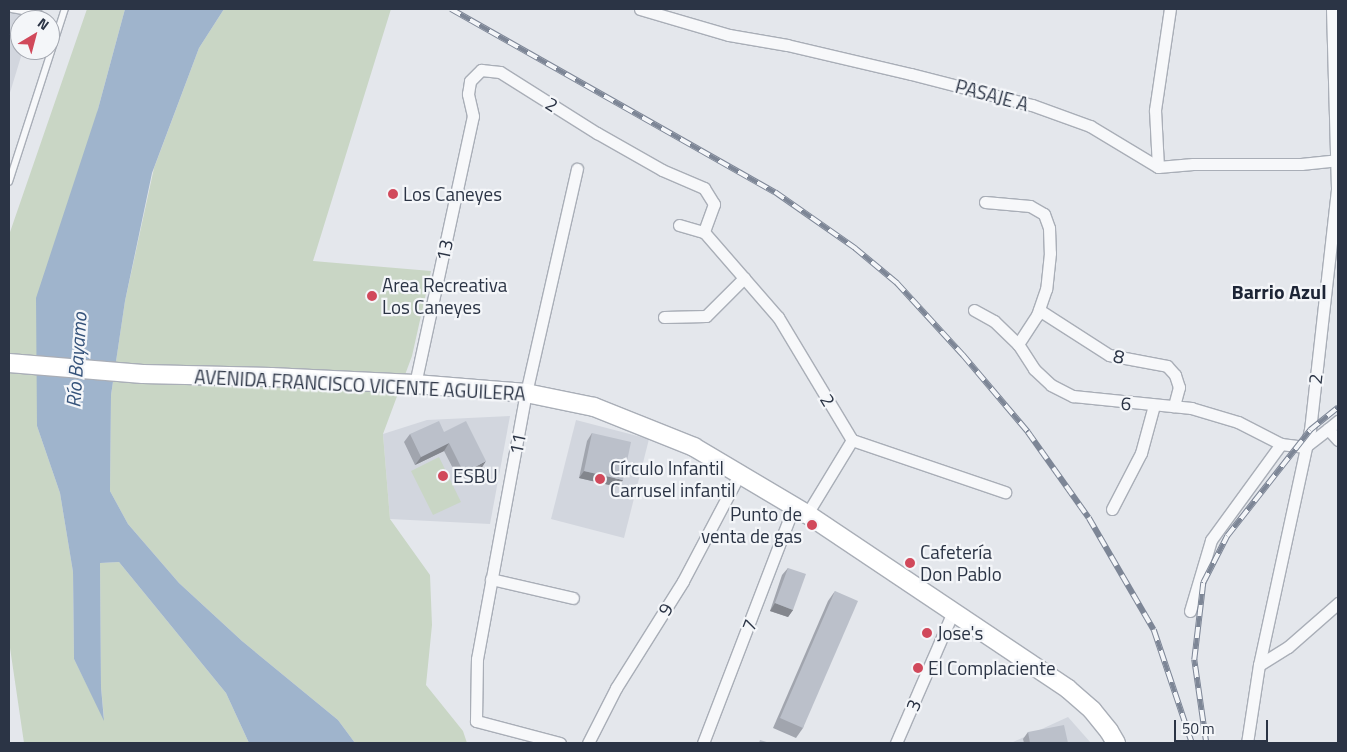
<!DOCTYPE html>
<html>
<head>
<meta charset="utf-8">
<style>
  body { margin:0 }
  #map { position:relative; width:1347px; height:752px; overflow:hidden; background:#e4e7ec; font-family:"Titillium Web",sans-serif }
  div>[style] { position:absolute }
  .built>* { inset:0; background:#d2d6de }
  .green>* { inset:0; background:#c9d6c5 }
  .water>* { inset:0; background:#9fb4cc }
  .roads { filter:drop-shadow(1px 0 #a9aeb7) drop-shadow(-1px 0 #a9aeb7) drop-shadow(0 1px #a9aeb7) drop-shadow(0 -1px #a9aeb7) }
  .service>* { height:5.5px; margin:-2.75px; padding:0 2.75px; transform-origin:2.75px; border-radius:2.75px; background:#f7f8fa }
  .minor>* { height:11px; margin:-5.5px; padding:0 5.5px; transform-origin:5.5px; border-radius:5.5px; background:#f7f8fa }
  .primary>* { height:18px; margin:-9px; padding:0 9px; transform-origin:9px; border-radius:9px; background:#fff }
  .rail>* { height:5.5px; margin-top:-2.75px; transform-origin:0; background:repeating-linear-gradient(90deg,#f4f6f9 0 11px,#7d8696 0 22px); box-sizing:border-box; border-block:1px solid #7d8696 }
  .wall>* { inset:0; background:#a1a5ae }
  .shaded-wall>* { inset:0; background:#83868d }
  .building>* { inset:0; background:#bbc0ca }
  .dots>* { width:14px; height:14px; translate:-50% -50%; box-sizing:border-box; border:2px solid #f4f6f9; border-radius:50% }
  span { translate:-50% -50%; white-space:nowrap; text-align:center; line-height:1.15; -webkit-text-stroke:4.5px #f4f6f9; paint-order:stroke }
  .street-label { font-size:19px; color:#2b3445 }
  .poi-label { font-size:19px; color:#2b3445 }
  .left { translate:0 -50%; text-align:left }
  .right { translate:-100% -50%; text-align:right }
  .neighbourhood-label { font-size:20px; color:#1d2536; font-weight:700 }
  .water-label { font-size:20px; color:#34527a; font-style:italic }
  .frame { position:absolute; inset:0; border:10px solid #2b3445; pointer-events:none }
  .north { position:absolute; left:10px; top:10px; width:50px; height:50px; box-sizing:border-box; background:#f4f6f9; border:1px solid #a4a8b1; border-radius:50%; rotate:37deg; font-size:14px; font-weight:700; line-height:20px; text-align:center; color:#2b3445 }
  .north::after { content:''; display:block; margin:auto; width:18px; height:22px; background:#d1495b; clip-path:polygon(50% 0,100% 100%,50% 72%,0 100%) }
  .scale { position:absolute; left:1174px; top:720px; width:94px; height:22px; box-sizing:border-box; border:2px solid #2b3445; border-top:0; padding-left:6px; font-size:15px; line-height:18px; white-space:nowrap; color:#2b3445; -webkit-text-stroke:4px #f4f6f9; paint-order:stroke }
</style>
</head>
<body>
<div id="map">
  <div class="built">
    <i style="clip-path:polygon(9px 9px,36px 9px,33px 20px,20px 20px,20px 50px,23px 50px,9px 96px)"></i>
    <i style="clip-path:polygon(510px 416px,490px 524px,390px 519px,383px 434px,427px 420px)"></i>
    <i style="clip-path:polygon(576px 420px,649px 439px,624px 538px,551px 519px)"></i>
    <i style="clip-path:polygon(1068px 717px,1091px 743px,1011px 743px)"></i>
  </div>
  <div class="green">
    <i style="clip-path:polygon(87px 9px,125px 9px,98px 109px,37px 426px,60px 493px,73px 572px,74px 659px,104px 719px,101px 687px,100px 563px,119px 562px,226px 693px,249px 743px,24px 743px,9px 641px,9px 235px)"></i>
    <i style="clip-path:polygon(224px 9px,391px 9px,313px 261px,431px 271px,412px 356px,383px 434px,390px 519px,430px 575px,432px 625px,426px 685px,463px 731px,467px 743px,355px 743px,338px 720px,242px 641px,179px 583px,128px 524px,110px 491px,111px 395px,125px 301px,154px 168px,199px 48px)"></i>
    <i style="clip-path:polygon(439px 457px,461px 502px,433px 515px,411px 471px)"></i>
  </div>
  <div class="water">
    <i style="clip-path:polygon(125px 9px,224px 9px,199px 48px,152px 173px,125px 301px,111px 395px,110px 491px,128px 524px,179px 583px,242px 641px,338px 720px,355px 743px,249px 743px,226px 693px,119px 562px,100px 563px,101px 687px,104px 721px,74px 659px,73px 572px,60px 493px,37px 426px,36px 298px,98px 109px)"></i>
  </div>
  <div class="roads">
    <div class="service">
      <i style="left:12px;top:9px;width:28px;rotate:10deg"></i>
      <i style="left:9px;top:182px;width:182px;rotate:-72.1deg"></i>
    </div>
    <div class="minor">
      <i style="left:640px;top:9px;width:93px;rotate:16.3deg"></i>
      <i style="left:729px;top:35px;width:59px;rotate:9.8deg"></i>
      <i style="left:787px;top:45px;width:127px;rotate:13.2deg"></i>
      <i style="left:911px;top:74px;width:125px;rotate:14.4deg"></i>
      <i style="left:1032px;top:105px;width:62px;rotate:19.9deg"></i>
      <i style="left:1090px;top:126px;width:79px;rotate:31.1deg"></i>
      <i style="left:1158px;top:167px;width:35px;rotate:-5deg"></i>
      <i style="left:1193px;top:164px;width:108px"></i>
      <i style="left:1301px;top:164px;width:36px;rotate:-6deg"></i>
      <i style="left:1158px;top:167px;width:57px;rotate:-93deg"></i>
      <i style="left:1155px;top:110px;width:102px;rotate:-81.6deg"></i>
      <i style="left:985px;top:202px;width:45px;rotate:5.1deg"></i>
      <i style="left:1030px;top:206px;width:16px;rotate:30deg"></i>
      <i style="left:1044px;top:214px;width:15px;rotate:70deg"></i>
      <i style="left:1049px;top:228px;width:25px;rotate:88deg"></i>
      <i style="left:1050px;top:253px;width:36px;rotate:96deg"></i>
      <i style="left:1046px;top:289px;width:28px;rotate:109deg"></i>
      <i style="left:1037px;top:315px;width:35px;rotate:123deg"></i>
      <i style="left:679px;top:225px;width:26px;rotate:16deg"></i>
      <i style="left:704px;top:232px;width:113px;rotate:49deg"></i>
      <i style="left:778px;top:317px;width:144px;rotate:59deg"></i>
      <i style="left:852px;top:440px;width:162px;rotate:18.8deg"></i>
      <i style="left:974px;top:310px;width:23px;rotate:29deg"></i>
      <i style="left:994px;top:321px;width:33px;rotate:44deg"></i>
      <i style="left:1018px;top:344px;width:30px;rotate:57deg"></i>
      <i style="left:1034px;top:369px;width:23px;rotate:43deg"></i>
      <i style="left:1051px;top:385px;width:25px;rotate:27deg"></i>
      <i style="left:1073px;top:396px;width:119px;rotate:5.8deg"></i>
      <i style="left:1191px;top:408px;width:49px;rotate:16.6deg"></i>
      <i style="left:1238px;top:422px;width:48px;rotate:27.1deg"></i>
      <i style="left:1281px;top:444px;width:24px;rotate:7deg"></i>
      <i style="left:1305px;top:447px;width:29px;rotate:-38deg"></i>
      <i style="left:1328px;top:429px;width:15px;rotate:48deg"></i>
      <i style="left:1039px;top:310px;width:83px;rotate:32.7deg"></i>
      <i style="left:1109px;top:355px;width:59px;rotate:10.7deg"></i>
      <i style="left:1167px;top:366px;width:12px;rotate:48deg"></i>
      <i style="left:1175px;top:375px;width:13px;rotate:72deg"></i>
      <i style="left:1179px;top:387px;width:20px;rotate:105deg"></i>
      <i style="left:664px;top:317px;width:42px;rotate:-1.4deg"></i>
      <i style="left:706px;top:316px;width:54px;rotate:-45deg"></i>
      <i style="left:415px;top:384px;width:274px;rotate:-77.8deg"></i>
      <i style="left:473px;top:116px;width:23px;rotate:-103deg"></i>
      <i style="left:468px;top:94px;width:13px;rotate:-81deg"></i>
      <i style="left:470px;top:81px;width:16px;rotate:-45deg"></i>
      <i style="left:481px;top:70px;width:19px;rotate:6deg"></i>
      <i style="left:500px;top:72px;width:115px;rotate:32.2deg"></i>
      <i style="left:597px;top:133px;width:75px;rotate:29.6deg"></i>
      <i style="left:662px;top:170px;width:46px;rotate:23.2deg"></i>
      <i style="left:704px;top:188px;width:19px;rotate:58deg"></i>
      <i style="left:714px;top:204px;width:30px;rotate:110deg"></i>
      <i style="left:1328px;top:429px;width:13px;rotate:-39deg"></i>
      <i style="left:1112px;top:509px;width:63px;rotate:-62.6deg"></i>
      <i style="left:1141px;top:453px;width:50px;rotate:-74.8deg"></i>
      <i style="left:807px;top:514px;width:87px;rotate:-58.7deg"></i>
      <i style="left:491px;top:579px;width:84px;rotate:13deg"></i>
      <i style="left:1190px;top:611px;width:74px;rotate:-73.5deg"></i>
      <i style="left:1211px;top:540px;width:119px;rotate:-53.9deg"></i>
      <i style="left:1259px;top:665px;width:34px;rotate:-32deg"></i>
      <i style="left:1288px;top:647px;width:67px;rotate:-41.3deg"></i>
      <i style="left:560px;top:743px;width:87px;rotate:-165.3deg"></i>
      <i style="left:476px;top:721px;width:62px;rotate:-89.1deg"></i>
      <i style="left:477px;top:659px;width:270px;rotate:-79.6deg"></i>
      <i style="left:526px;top:393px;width:230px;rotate:-77.2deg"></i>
      <i style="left:588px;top:743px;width:62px;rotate:-63deg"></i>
      <i style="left:616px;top:688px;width:126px;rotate:-57.9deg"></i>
      <i style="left:683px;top:581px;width:122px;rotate:-62.2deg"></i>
      <i style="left:703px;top:743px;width:254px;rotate:-69deg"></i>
      <i style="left:896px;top:743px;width:143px;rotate:-66.5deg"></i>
      <i style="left:1247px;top:743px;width:79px;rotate:-81.3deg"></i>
      <i style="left:1259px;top:665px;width:240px;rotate:-77.8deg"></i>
      <i style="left:1310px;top:430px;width:244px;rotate:-83.6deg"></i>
      <i style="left:1337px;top:188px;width:179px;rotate:-91.6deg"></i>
    </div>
    <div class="primary">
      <i style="left:9px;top:363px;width:134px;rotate:4.7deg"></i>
      <i style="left:143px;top:374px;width:128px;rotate:1.3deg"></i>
      <i style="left:271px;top:377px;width:144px;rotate:2.8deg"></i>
      <i style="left:415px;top:384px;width:111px;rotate:4.6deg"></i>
      <i style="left:526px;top:393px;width:69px;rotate:11.6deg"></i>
      <i style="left:594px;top:407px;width:108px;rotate:21.8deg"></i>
      <i style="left:694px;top:447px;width:131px;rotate:30.7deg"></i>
      <i style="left:807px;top:514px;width:314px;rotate:33.8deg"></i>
      <i style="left:1068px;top:689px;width:32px;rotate:41deg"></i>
      <i style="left:1092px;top:710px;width:27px;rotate:51deg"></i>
      <i style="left:1109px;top:731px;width:14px;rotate:60deg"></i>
    </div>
  </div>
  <div class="rail">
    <i style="left:451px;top:9px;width:372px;rotate:29.5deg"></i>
    <i style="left:775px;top:192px;width:98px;rotate:35deg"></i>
    <i style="left:855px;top:248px;width:55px;rotate:39.8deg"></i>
    <i style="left:897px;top:283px;width:98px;rotate:47.5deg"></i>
    <i style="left:963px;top:355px;width:101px;rotate:49.8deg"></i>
    <i style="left:1028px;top:432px;width:105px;rotate:54.7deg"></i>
    <i style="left:1089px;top:518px;width:129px;rotate:59.9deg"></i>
    <i style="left:1154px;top:630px;width:119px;rotate:71.4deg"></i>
    <i style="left:1206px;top:743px;width:84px;rotate:-98.2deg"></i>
    <i style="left:1194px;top:660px;width:78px;rotate:-83.3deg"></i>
    <i style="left:1203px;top:583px;width:53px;rotate:-62.9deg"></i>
    <i style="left:1227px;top:536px;width:135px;rotate:-51.9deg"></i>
    <i style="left:1310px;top:430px;width:36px;rotate:-39deg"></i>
  </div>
  <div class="wall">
    <i style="clip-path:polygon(444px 432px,481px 469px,459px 480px,444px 451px,415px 465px,404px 442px,410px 434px)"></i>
    <i style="clip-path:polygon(592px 433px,618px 487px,579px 478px,587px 441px)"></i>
    <i style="clip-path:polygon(788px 568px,793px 610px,788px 617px,770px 611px,782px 575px)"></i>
    <i style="clip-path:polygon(835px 591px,803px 728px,796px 738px,773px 728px,828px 601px)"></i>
    <i style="clip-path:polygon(1028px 732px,1068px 743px,1024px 743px,1023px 739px)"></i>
  </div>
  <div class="shaded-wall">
    <i style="clip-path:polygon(449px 443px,444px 451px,415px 465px,421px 457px)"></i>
    <i style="clip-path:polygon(486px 461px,481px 469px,459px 480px,464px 473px)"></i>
    <i style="clip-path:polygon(584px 471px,623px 480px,618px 487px,579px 478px)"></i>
    <i style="clip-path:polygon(775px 603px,793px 610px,788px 617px,770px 611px)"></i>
  </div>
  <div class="building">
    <i style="clip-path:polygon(439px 421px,444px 432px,466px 421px,486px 461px,464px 473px,449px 443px,421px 457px,410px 434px)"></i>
    <i style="clip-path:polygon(592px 433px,631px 442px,623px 480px,584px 471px)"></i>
    <i style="clip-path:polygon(788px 568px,806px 574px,793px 610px,775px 603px)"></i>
    <i style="clip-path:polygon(835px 591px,858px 601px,803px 728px,780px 718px)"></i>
    <i style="clip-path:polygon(1064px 725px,1068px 743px,1055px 743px,1055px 742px,1046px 743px,1030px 743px,1028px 732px)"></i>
    <i style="clip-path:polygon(760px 740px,770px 743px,759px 743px)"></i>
  </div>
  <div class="dots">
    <i style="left:393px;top:194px;background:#d1495b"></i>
    <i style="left:372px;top:296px;background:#d1495b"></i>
    <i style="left:443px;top:476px;background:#d1495b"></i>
    <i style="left:600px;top:479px;background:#d1495b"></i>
    <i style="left:812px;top:525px;background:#d1495b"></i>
    <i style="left:910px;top:563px;background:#d1495b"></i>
    <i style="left:927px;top:633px;background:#d1495b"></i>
    <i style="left:918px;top:668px;background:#d1495b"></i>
  </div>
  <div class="street-label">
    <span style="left:992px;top:95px;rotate:15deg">PASAJE A</span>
    <span style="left:552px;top:104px;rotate:32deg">2</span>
    <span style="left:444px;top:250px;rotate:-78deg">13</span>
    <span style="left:1119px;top:356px;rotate:13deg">8</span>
    <span style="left:1315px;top:379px;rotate:-84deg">2</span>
    <span style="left:360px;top:385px;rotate:3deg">AVENIDA FRANCISCO VICENTE AGUILERA</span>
    <span style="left:828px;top:400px;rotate:59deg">2</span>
    <span style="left:1126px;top:403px;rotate:4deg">6</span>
    <span style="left:517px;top:444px;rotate:-79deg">11</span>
    <span style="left:665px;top:609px;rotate:-58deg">9</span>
    <span style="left:749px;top:625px;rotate:-69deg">7</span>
    <span style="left:913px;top:705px;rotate:-67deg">3</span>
  </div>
  <div class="poi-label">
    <span class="left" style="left:403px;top:194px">Los Caneyes</span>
    <span class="left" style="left:382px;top:296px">Area Recreativa<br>Los Caneyes</span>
    <span class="left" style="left:610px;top:479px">Círculo Infantil<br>Carrusel infantil</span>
    <span class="left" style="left:453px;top:476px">ESBU</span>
    <span class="right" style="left:802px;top:525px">Punto de<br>venta de gas</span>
    <span class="left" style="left:920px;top:563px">Cafetería<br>Don Pablo</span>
    <span class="left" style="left:937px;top:633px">Jose's</span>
    <span class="left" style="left:928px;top:668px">El Complaciente</span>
  </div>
  <div class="neighbourhood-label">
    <span style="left:1279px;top:291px">Barrio Azul</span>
  </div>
  <div class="water-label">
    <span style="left:76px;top:360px;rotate:-86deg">Río Bayamo</span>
  </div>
  <div class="frame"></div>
  <div class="north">N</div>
  <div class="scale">50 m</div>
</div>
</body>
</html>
